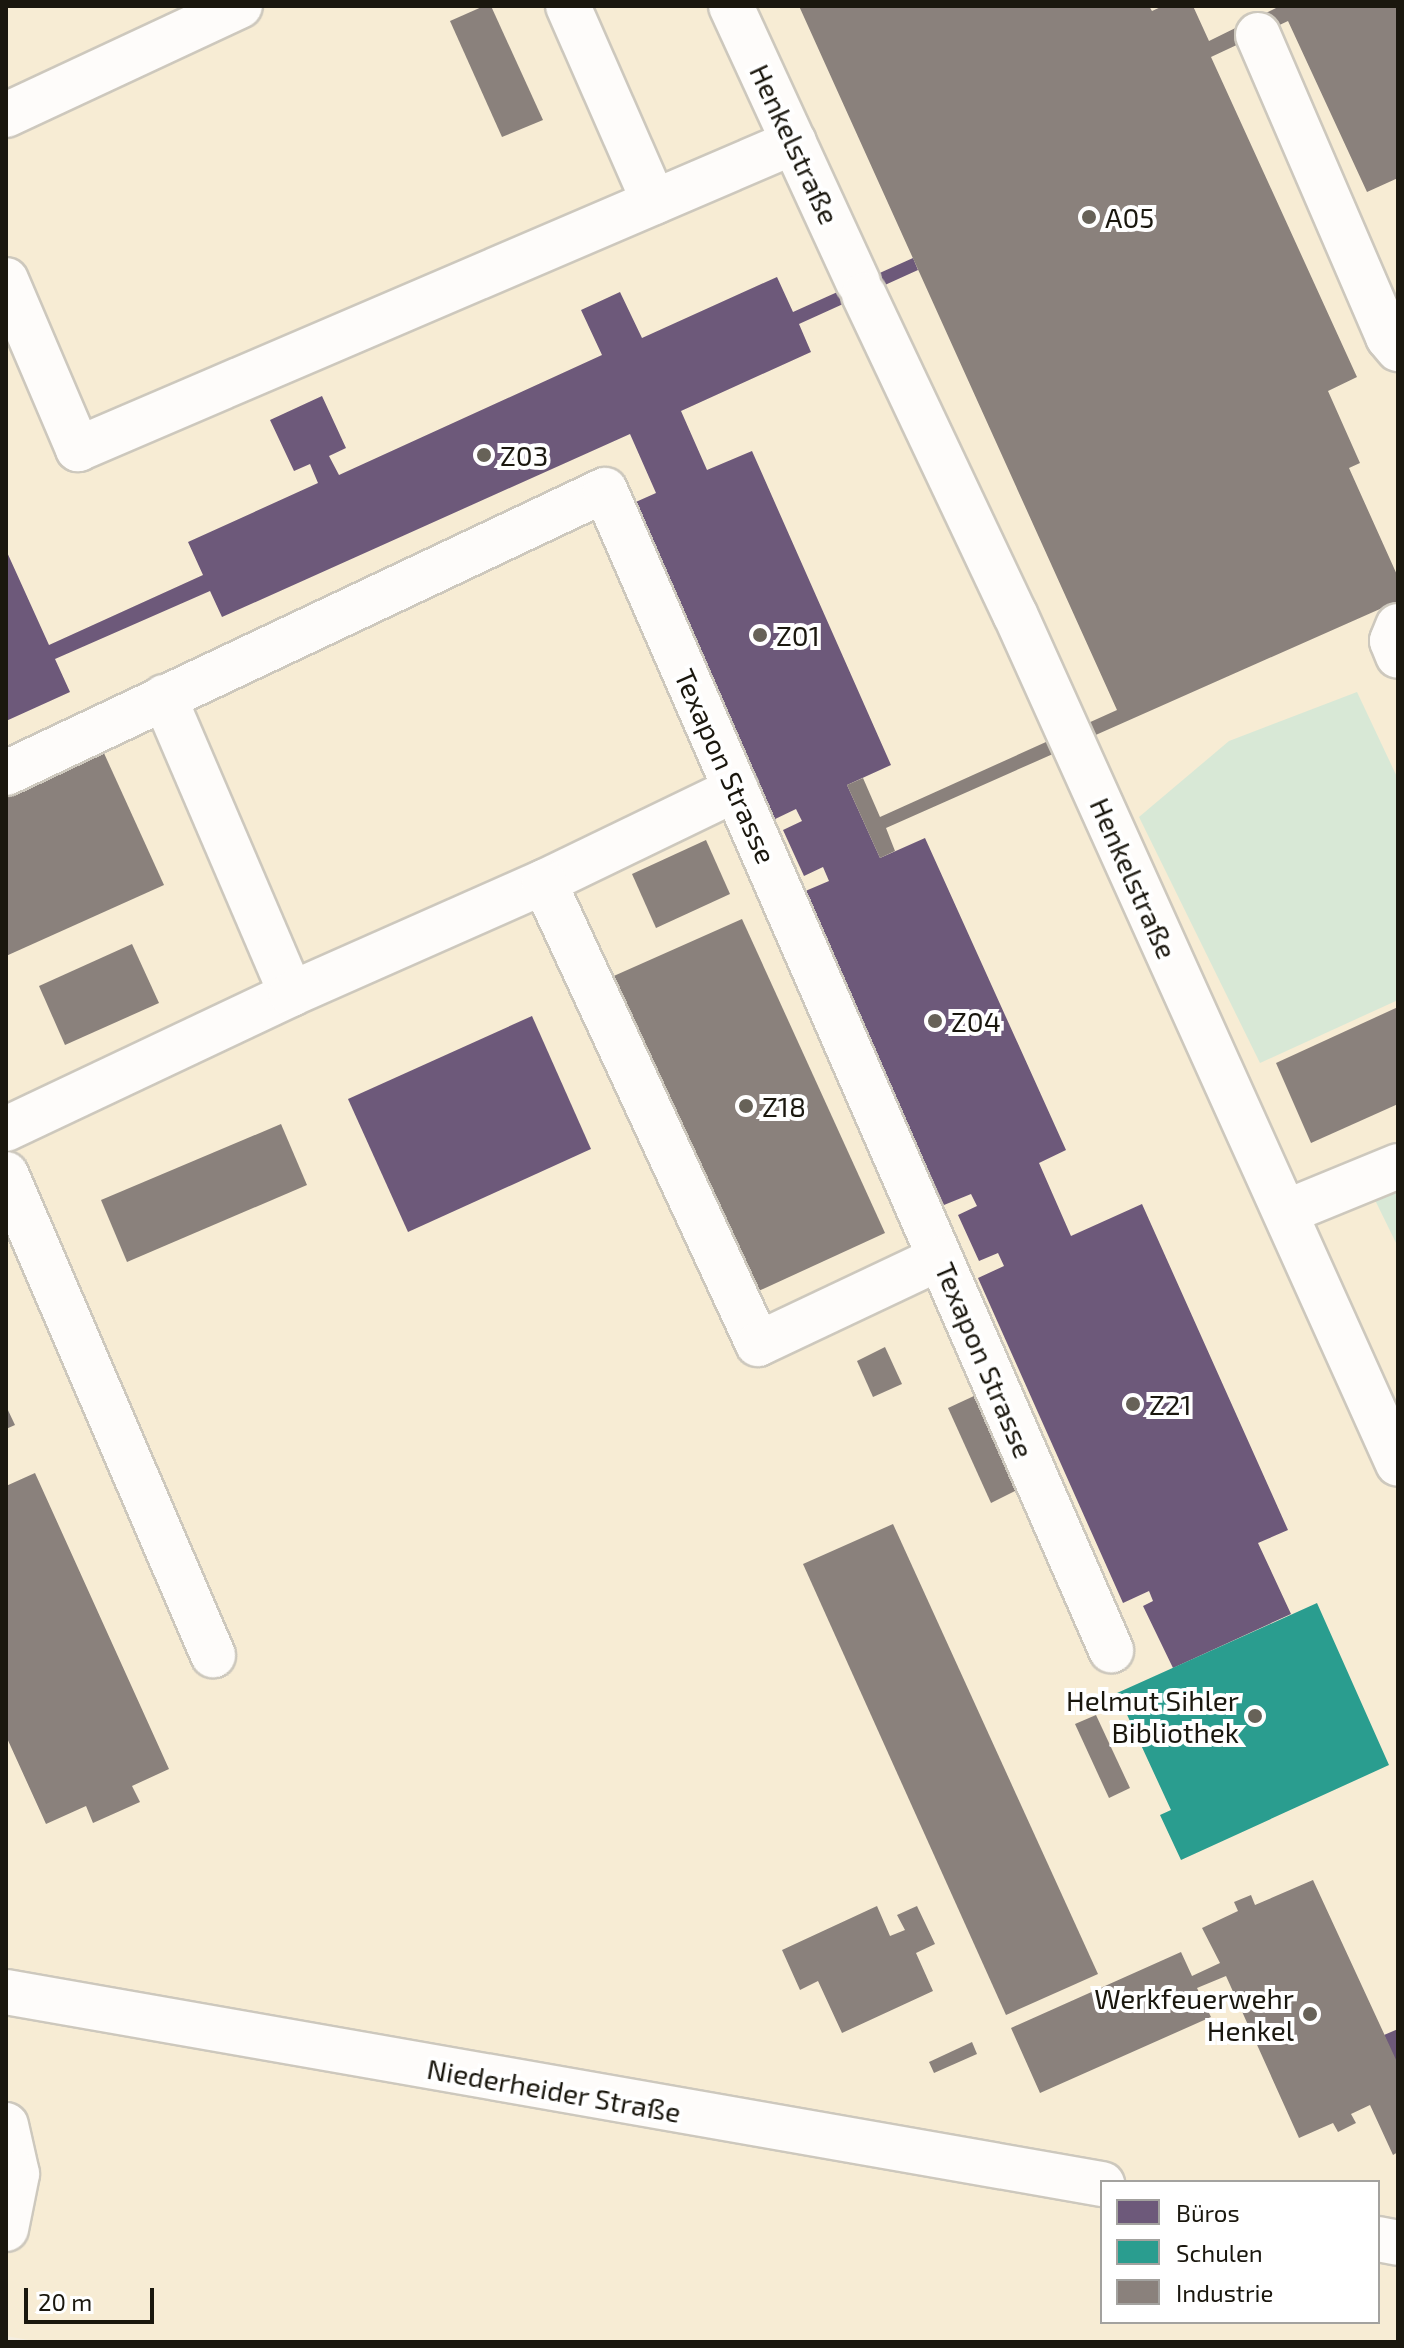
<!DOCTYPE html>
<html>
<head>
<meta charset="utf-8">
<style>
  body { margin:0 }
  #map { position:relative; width:1404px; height:2348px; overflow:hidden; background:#f5eee0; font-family:"Exo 2",sans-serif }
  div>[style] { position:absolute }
  .built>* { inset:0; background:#f7ecd4 }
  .green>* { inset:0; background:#d8e8d6 }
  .offices>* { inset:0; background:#6d597a }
  .schools>* { inset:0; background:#2a9d8f }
  .industry>* { inset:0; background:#8a817c }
  .roads { filter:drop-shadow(2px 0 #cdc8bd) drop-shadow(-2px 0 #cdc8bd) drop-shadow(0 2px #cdc8bd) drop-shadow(0 -2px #cdc8bd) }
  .minor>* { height:44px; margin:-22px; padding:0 22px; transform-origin:22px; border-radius:22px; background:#fefcfa }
  .dots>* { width:22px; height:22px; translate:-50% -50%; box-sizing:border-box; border:4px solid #fff; border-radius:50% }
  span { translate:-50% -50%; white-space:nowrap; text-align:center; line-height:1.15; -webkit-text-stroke:8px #fff; paint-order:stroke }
  .street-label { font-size:28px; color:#1a170e }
  .poi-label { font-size:28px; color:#1a170e }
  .left { translate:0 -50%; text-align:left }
  .right { translate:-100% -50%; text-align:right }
  .frame { position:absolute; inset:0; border:8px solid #1a170e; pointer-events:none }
  .legend { position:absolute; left:1100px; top:2180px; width:280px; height:144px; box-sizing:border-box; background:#fff; border:2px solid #a3a29f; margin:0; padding:10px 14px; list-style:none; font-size:24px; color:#1a170e }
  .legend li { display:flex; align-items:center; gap:16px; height:40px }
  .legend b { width:40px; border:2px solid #a3a29f }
  .scale { position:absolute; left:24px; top:2288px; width:130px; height:36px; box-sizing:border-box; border:4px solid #1a170e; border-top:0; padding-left:10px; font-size:24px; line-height:28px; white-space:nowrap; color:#1a170e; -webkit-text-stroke:6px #fff; paint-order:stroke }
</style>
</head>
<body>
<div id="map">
  <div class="built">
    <i style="clip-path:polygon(evenodd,6px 6px,1398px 6px,1398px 2342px,40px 2342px,6px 2336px,6px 6px,1102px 2182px,1378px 2182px,1378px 2322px,1102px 2322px,1102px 2182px)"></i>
  </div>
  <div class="green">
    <i style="clip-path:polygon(1357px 692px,1398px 779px,1398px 1000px,1260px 1063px,1139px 817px,1229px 741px)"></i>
    <i style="clip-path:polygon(1398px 1188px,1398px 1247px,1374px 1198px)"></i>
  </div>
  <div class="offices">
    <i style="clip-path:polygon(913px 258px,918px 270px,799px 324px,811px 352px,681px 411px,707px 470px,752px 451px,891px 765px,847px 785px,880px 858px,925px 838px,1066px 1150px,1039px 1163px,1071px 1236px,1142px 1204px,1288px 1530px,1258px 1543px,1291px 1614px,1173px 1668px,1143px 1606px,1153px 1601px,1149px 1591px,1123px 1603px,978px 1278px,1004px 1266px,998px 1253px,979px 1261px,958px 1215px,977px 1206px,971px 1194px,944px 1205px,803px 892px,829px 881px,823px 867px,804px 876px,783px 830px,802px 821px,796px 809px,771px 821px,629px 505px,656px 493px,630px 434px,222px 617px,210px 591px,55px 659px,70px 692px,6px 721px,6px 550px,49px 645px,203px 575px,188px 542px,318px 483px,310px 464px,294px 471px,270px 420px,322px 396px,346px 448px,329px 456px,339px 475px,602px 355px,581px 310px,620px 292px,642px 338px,777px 277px,793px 312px)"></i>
    <i style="clip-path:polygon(532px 1016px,591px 1149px,408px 1232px,348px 1099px)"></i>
    <i style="clip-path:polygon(1398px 2029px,1398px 2067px,1384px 2035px)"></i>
  </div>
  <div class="schools">
    <i style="clip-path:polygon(1317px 1603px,1389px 1765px,1181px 1860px,1160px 1815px,1171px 1810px,1117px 1693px)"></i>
  </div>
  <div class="industry">
    <i style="clip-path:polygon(484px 6px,491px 6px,543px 120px,502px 137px,450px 21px)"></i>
    <i style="clip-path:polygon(799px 6px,1149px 6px,1152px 11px,1163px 6px,1193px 6px,1209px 41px,1280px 6px,1398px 6px,1398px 178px,1367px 192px,1288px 21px,1211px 57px,1357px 377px,1328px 391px,1360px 463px,1349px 468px,1398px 577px,1398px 601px,886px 828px,895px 851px,880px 858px,847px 785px,863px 778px,880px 817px,1117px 710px)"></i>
    <i style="clip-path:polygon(103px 751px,164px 885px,6px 956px,6px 794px)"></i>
    <i style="clip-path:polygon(706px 840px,730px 894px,656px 928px,632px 874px)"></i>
    <i style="clip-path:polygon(742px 919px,885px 1233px,750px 1295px,607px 979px)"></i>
    <i style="clip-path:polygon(132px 944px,159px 1003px,65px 1045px,39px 986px)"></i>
    <i style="clip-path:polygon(1398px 1007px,1398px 1104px,1311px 1143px,1276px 1063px)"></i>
    <i style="clip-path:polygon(281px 1124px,307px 1185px,127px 1262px,101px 1200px)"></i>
    <i style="clip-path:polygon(885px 1347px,902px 1384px,873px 1397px,857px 1361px)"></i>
    <i style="clip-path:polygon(974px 1396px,1017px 1490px,991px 1503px,948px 1408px)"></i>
    <i style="clip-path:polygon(6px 1406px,15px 1425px,6px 1429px)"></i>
    <i style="clip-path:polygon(35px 1473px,169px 1769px,132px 1786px,140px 1802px,93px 1823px,86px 1806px,46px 1824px,6px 1736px,6px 1486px)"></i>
    <i style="clip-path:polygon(893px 1524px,1098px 1974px,1006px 2015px,803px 1564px)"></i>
    <i style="clip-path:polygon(1096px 1715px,1130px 1788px,1109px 1798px,1075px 1724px)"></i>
    <i style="clip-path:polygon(1313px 1880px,1398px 2064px,1398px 2152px,1393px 2155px,1370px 2105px,1351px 2114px,1356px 2123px,1338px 2132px,1333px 2123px,1299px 2138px,1226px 1976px,1197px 1988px,1211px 2017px,1040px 2093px,1011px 2028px,1181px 1952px,1192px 1976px,1220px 1963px,1202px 1928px,1238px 1911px,1234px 1902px,1251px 1895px,1255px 1905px)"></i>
    <i style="clip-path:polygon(877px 1906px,890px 1936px,905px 1930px,897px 1915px,917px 1906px,935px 1944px,916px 1953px,933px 1991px,842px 2033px,818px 1981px,800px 1990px,782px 1950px)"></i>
    <i style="clip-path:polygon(972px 2042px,977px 2054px,934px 2073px,929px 2062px)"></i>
  </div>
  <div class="roads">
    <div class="minor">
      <i style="left:568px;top:6px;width:214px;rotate:66.3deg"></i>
      <i style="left:731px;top:6px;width:304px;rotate:65.3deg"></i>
      <i style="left:1258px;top:35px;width:329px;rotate:66.7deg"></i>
      <i style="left:1388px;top:337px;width:16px;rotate:50deg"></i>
      <i style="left:6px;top:115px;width:258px;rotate:-25deg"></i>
      <i style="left:6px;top:280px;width:184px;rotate:66.9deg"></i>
      <i style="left:78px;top:449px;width:779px;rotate:-23.21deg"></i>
      <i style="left:864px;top:295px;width:353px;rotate:64.7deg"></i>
      <i style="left:1015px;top:614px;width:932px;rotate:65.74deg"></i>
      <i style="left:1398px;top:626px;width:16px;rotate:112deg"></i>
      <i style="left:1392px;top:641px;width:16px;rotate:68deg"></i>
      <i style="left:164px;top:697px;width:323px;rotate:66.8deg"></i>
      <i style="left:6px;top:773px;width:662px;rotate:-25.29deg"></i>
      <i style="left:605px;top:490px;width:1266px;rotate:66.43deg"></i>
      <i style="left:544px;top:882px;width:213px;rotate:-25.8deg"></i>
      <i style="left:6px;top:1129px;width:315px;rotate:-25.3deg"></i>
      <i style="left:291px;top:994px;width:277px;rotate:-23.9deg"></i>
      <i style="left:544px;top:882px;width:509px;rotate:65.15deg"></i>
      <i style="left:758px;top:1344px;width:201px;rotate:-25.3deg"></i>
      <i style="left:6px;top:1174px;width:524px;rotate:66.72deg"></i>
      <i style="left:1286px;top:1212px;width:121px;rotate:-22.3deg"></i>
      <i style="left:6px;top:1992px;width:1113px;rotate:9.94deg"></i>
      <i style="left:6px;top:2125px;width:50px;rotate:77.3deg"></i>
      <i style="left:17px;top:2174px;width:56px;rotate:101.3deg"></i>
      <i style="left:1378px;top:2239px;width:20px;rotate:11deg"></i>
    </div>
  </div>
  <div class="dots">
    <i style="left:1089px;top:217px;background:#676258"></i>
    <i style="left:484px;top:455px;background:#676258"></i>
    <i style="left:760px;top:635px;background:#676258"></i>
    <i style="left:935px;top:1021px;background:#676258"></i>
    <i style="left:746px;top:1106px;background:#676258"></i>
    <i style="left:1133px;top:1404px;background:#676258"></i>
    <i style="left:1255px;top:1716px;background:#676258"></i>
    <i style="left:1310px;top:2014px;background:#676258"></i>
  </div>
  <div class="street-label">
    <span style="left:795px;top:144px;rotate:65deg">Henkelstraße</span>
    <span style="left:726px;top:766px;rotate:66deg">Texapon Strasse</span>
    <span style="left:1134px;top:878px;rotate:66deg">Henkelstraße</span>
    <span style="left:985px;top:1360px;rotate:67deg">Texapon Strasse</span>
    <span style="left:554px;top:2090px;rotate:10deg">Niederheider Straße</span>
  </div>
  <div class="poi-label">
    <span class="left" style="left:1105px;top:217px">A05</span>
    <span class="left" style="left:500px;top:455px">Z03</span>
    <span class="left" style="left:776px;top:635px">Z01</span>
    <span class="left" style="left:951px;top:1021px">Z04</span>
    <span class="left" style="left:762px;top:1106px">Z18</span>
    <span class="left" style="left:1149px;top:1404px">Z21</span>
    <span class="right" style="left:1239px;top:1716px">Helmut Sihler<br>Bibliothek</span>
    <span class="right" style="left:1294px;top:2014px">Werkfeuerwehr<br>Henkel</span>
  </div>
  <div class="frame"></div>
  <ul class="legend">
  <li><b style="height:22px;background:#6d597a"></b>Büros</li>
  <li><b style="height:22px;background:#2a9d8f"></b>Schulen</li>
  <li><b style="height:22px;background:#8a817c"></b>Industrie</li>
  </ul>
  <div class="scale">20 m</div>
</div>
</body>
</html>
